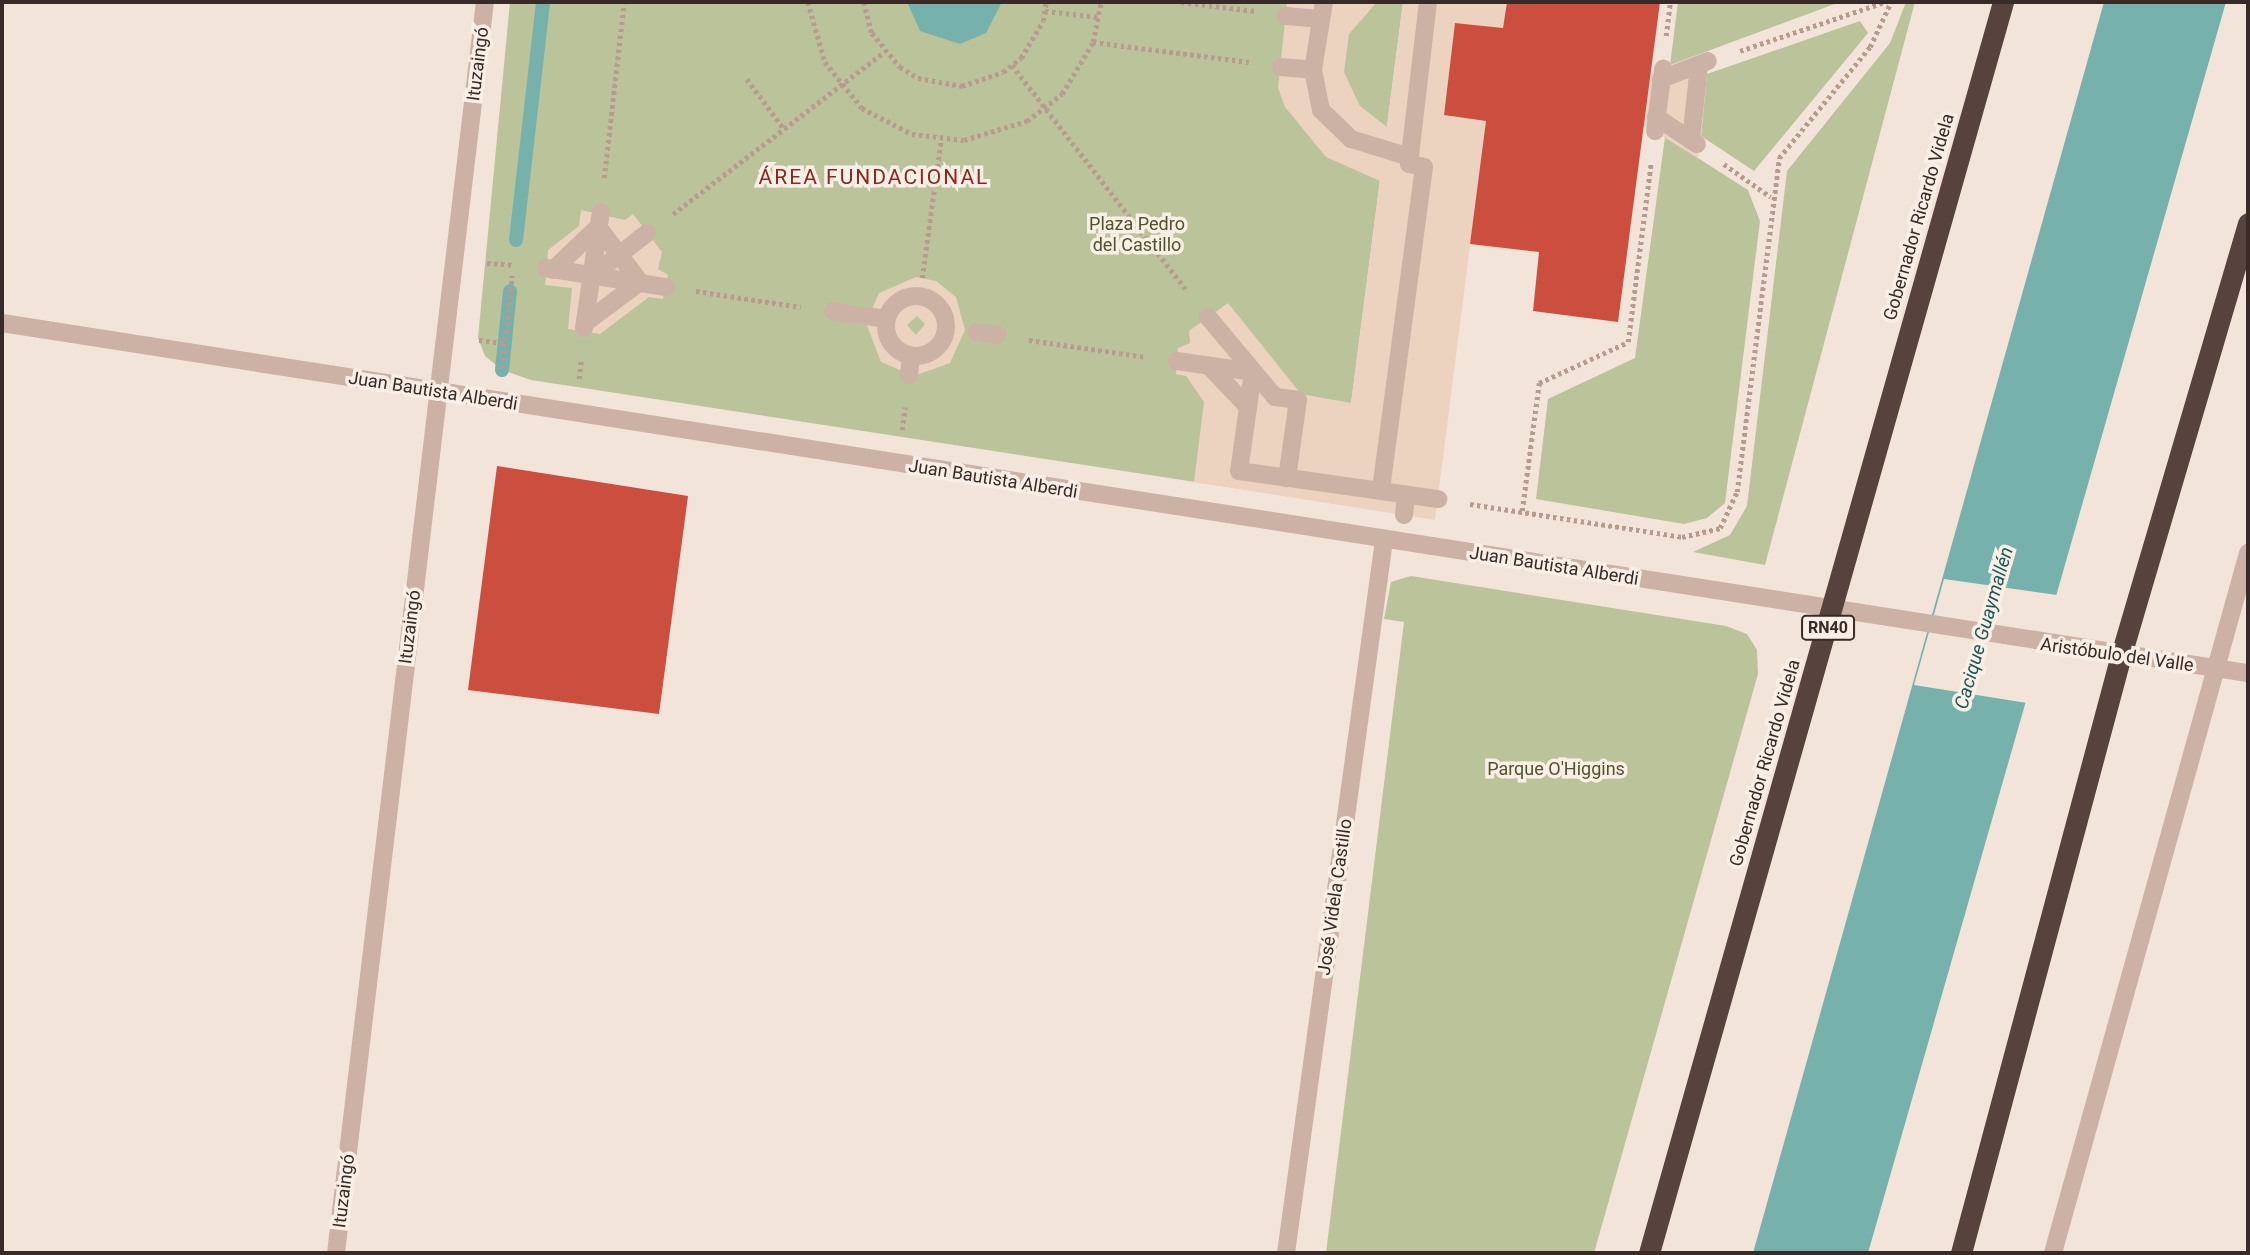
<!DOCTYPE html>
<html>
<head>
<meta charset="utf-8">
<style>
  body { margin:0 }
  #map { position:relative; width:2250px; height:1255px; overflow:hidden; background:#f3e4da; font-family:Roboto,sans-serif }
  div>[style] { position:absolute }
  .green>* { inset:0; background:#bac399 }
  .plaza>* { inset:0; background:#ecd3c0 }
  .water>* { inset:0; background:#77b1ac }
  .pier>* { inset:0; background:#f3e4da }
  .stream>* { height:14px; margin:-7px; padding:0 7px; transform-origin:7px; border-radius:7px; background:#77b1ac }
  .building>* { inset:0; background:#cc4e3e }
  .path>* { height:4.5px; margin-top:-2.25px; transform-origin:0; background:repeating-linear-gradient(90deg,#b79b8f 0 3.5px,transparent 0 7px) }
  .minor>* { height:18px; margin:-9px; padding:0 9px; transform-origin:9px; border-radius:9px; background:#ccb2a5 }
  .minor>.ring { margin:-9px; padding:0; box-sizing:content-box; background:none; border:18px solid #ccb2a5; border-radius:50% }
  .highway>* { height:21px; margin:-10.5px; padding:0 10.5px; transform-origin:10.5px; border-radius:10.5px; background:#58423d }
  span { translate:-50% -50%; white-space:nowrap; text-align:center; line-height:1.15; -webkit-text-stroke:7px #faefe6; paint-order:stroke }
  .shield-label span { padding:2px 5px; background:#faefe6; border:2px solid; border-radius:5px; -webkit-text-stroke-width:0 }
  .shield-label { font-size:16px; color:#372a27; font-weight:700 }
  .street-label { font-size:18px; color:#372a27 }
  .park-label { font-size:18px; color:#4c5629 }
  .water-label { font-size:19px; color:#1a5b57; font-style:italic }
  .quarter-label { font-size:21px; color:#8a281b; letter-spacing:2px }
  .frame { position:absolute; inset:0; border:4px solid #372a27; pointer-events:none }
</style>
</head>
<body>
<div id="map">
  <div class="green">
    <i style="clip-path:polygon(510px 2px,1403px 2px,1338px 504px,531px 380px,502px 370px,485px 356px,478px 338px)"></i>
    <i style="clip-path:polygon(1678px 2px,1840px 2px,1670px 65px)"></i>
    <i style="clip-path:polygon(1906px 2px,1915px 2px,1765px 565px,1693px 552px,1730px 535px,1747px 506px,1787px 171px,1890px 43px)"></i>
    <i style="clip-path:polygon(1860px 21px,1868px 33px,1754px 171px,1701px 136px,1707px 74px)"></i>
    <i style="clip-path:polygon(1665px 137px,1748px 190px,1760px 221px,1725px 503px,1707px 518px,1684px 524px,1536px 499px,1548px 399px,1635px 358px)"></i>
    <i style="clip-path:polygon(1411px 576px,1726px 626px,1747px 634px,1757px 650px,1758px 674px,1594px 1253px,1326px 1253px,1404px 622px,1384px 619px,1391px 582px)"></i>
  </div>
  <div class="plaza">
    <i style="clip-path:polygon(1287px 2px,1377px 2px,1349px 34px,1344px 72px,1360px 106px,1387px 127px,1403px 2px,1507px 2px,1503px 28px,1455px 23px,1444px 115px,1486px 121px,1435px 520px,1194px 482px,1204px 402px,1186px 376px,1176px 374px,1178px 348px,1190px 343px,1189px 331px,1228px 303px,1301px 394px,1351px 403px,1380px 181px,1326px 157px,1285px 107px,1278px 88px)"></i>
    <i style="clip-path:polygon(1709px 51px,1701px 136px,1698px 158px,1644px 125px,1651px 74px)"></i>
    <i style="clip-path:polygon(581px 210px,625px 220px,633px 214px,662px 252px,658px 269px,668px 275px,663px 299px,649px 297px,600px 334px,568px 329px,572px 288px,545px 285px,548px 250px,579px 226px)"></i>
    <i style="clip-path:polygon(evenodd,916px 277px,936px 281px,956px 297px,965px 330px,950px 363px,914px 376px,881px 362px,866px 323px,879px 293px,916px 277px,917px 316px,925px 324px,916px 335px,907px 325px,917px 316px)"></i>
  </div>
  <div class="water">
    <i style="clip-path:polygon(907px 2px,1002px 2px,986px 33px,960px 44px,920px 31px)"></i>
    <i style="clip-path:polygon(2104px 2px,2226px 2px,1868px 1253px,1753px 1253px)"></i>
  </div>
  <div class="pier">
    <i style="clip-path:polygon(1944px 579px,2057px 595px,2027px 703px,1914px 685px)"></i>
  </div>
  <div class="stream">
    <i style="left:516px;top:240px;width:240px;rotate:-83.5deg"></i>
    <i style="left:502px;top:370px;width:79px;rotate:-84.2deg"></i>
  </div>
  <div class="building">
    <i style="clip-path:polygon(1507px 2px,1660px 2px,1618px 322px,1533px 311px,1539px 252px,1470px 244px,1486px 121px,1444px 115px,1455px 23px,1503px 28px)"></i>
    <i style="clip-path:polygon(497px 466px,688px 496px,659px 714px,468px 690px)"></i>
  </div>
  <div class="path">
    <i style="left:808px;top:2px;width:62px;rotate:74.2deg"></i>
    <i style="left:825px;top:62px;width:59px;rotate:51.2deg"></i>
    <i style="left:862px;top:108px;width:56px;rotate:27.5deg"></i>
    <i style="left:912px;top:134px;width:52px;rotate:6.6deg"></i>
    <i style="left:964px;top:140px;width:66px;rotate:-16.8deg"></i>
    <i style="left:1027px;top:121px;width:44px;rotate:-37.6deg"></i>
    <i style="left:1062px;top:94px;width:61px;rotate:-59.2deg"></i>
    <i style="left:1093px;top:42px;width:41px;rotate:-78.7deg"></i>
    <i style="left:864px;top:2px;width:32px;rotate:76deg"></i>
    <i style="left:872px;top:33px;width:44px;rotate:50.5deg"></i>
    <i style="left:900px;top:67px;width:21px;rotate:31deg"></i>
    <i style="left:918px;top:78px;width:45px;rotate:10.3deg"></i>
    <i style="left:962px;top:86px;width:43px;rotate:-18.9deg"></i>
    <i style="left:1003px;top:72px;width:23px;rotate:-38deg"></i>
    <i style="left:1021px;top:58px;width:43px;rotate:-59.3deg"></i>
    <i style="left:1043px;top:21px;width:19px;rotate:-81deg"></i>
    <i style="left:1181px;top:2px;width:74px;rotate:7deg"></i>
    <i style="left:1045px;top:11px;width:54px;rotate:6.3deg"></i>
    <i style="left:1666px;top:36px;width:34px;rotate:-83deg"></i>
    <i style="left:1093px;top:42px;width:157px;rotate:7.3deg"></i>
    <i style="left:1740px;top:51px;width:153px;rotate:-18.7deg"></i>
    <i style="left:1012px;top:65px;width:287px;rotate:52.2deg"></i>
    <i style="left:747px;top:79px;width:62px;rotate:53.5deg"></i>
    <i style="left:1724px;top:164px;width:57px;rotate:35.1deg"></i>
    <i style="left:604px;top:178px;width:177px;rotate:-83.5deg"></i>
    <i style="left:673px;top:214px;width:266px;rotate:-37.5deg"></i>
    <i style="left:487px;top:263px;width:27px;rotate:4deg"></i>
    <i style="left:922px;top:278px;width:139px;rotate:-82.2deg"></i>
    <i style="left:696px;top:291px;width:106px;rotate:8.7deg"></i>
    <i style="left:479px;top:340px;width:26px;rotate:7deg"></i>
    <i style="left:1029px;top:340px;width:117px;rotate:8.3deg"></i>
    <i style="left:502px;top:368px;width:93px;rotate:-83.8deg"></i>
    <i style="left:579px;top:379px;width:19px;rotate:-84deg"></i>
    <i style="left:902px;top:430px;width:23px;rotate:-83deg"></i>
    <i style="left:1470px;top:504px;width:215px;rotate:8.8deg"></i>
    <i style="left:1682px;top:537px;width:39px;rotate:-13deg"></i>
    <i style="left:1720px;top:528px;width:40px;rotate:-65deg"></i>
    <i style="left:1737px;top:492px;width:337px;rotate:-82.8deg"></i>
    <i style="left:1779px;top:158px;width:144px;rotate:-50.7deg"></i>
    <i style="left:1870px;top:47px;width:50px;rotate:-65deg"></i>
    <i style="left:1522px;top:511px;width:129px;rotate:-82.4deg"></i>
    <i style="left:1539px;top:383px;width:98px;rotate:-24.7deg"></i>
    <i style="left:1628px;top:342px;width:181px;rotate:-82.7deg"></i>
  </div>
  <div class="minor">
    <i style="left:1324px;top:2px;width:69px;rotate:99.2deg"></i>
    <i style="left:1313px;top:70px;width:41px;rotate:78.7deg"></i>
    <i style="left:1321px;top:110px;width:42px;rotate:44deg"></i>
    <i style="left:1351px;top:139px;width:62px;rotate:17deg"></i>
    <i style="left:1428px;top:2px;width:163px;rotate:96.7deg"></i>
    <i style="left:1409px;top:164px;width:15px;rotate:11deg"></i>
    <i style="left:1424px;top:167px;width:327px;rotate:97.6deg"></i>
    <i style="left:1381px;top:491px;width:58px;rotate:8deg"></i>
    <i style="left:1286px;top:16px;width:33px;rotate:5deg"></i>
    <i style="left:1281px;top:67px;width:32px;rotate:5deg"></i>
    <i style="left:1661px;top:79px;width:50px;rotate:-21deg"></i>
    <i style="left:1656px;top:117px;width:49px;rotate:33.4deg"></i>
    <i style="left:1655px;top:131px;width:63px;rotate:-82.6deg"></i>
    <i style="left:1691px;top:140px;width:75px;rotate:-83.9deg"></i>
    <i style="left:546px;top:268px;width:121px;rotate:9.1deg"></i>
    <i style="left:553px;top:270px;width:62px;rotate:-43.7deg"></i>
    <i style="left:598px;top:227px;width:69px;rotate:52.6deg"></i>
    <i style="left:640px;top:282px;width:69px;rotate:143.3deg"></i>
    <i style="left:592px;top:276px;width:70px;rotate:-38deg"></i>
    <i class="ring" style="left:886px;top:296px;width:42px;height:42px"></i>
    <i style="left:833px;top:311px;width:22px;rotate:10deg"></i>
    <i style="left:867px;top:316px;width:19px;rotate:9deg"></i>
    <i style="left:1208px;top:317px;width:104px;rotate:50.1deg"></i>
    <i style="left:1275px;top:397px;width:23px;rotate:7deg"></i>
    <i style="left:1298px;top:400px;width:79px;rotate:98deg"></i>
    <i style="left:2px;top:323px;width:2273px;rotate:8.86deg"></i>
    <i style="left:584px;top:328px;width:117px;rotate:-81.7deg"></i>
    <i style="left:977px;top:332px;width:21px;rotate:8deg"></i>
    <i style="left:1177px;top:361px;width:77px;rotate:8.2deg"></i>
    <i style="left:1209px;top:366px;width:57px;rotate:46.4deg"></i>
    <i style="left:1253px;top:372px;width:100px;rotate:98deg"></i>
    <i style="left:1239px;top:471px;width:143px;rotate:8deg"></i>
    <i style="left:909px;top:375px;width:20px;rotate:-84deg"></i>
    <i style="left:1404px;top:515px;width:20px;rotate:-84deg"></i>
    <i style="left:336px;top:1253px;width:1260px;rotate:-83.21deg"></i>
    <i style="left:1286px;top:1253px;width:720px;rotate:-82.17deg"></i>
    <i style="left:2053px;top:1253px;width:727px;rotate:-74.43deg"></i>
  </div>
  <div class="highway">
    <i style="left:1649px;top:1253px;width:1300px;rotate:-74.2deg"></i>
    <i style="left:1961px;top:1253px;width:619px;rotate:-75.02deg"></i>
    <i style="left:2121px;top:655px;width:450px;rotate:-73.6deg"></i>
  </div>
  <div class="shield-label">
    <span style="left:1828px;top:628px">RN40</span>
  </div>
  <div class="street-label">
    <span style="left:478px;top:64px;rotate:-83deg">Ituzaingó</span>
    <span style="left:1919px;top:217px;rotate:-74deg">Gobernador Ricardo Videla</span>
    <span style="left:433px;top:391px;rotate:9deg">Juan Bautista Alberdi</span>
    <span style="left:993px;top:479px;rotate:9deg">Juan Bautista Alberdi</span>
    <span style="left:1554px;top:566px;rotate:9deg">Juan Bautista Alberdi</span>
    <span style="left:410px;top:627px;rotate:-83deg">Ituzaingó</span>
    <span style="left:2117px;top:655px;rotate:8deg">Aristóbulo del Valle</span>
    <span style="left:1765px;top:763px;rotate:-74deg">Gobernador Ricardo Videla</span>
    <span style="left:1335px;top:897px;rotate:-82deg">José Videla Castillo</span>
    <span style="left:344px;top:1191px;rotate:-83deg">Ituzaingó</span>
  </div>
  <div class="park-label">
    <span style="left:1137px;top:235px">Plaza Pedro<br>del Castillo</span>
    <span style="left:1556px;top:769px">Parque O'Higgins</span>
  </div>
  <div class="water-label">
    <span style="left:1984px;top:628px;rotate:-74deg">Cacique Guaymallén</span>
  </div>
  <div class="quarter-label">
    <span style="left:874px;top:177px">ÁREA FUNDACIONAL</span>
  </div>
  <div class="frame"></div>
</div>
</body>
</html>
